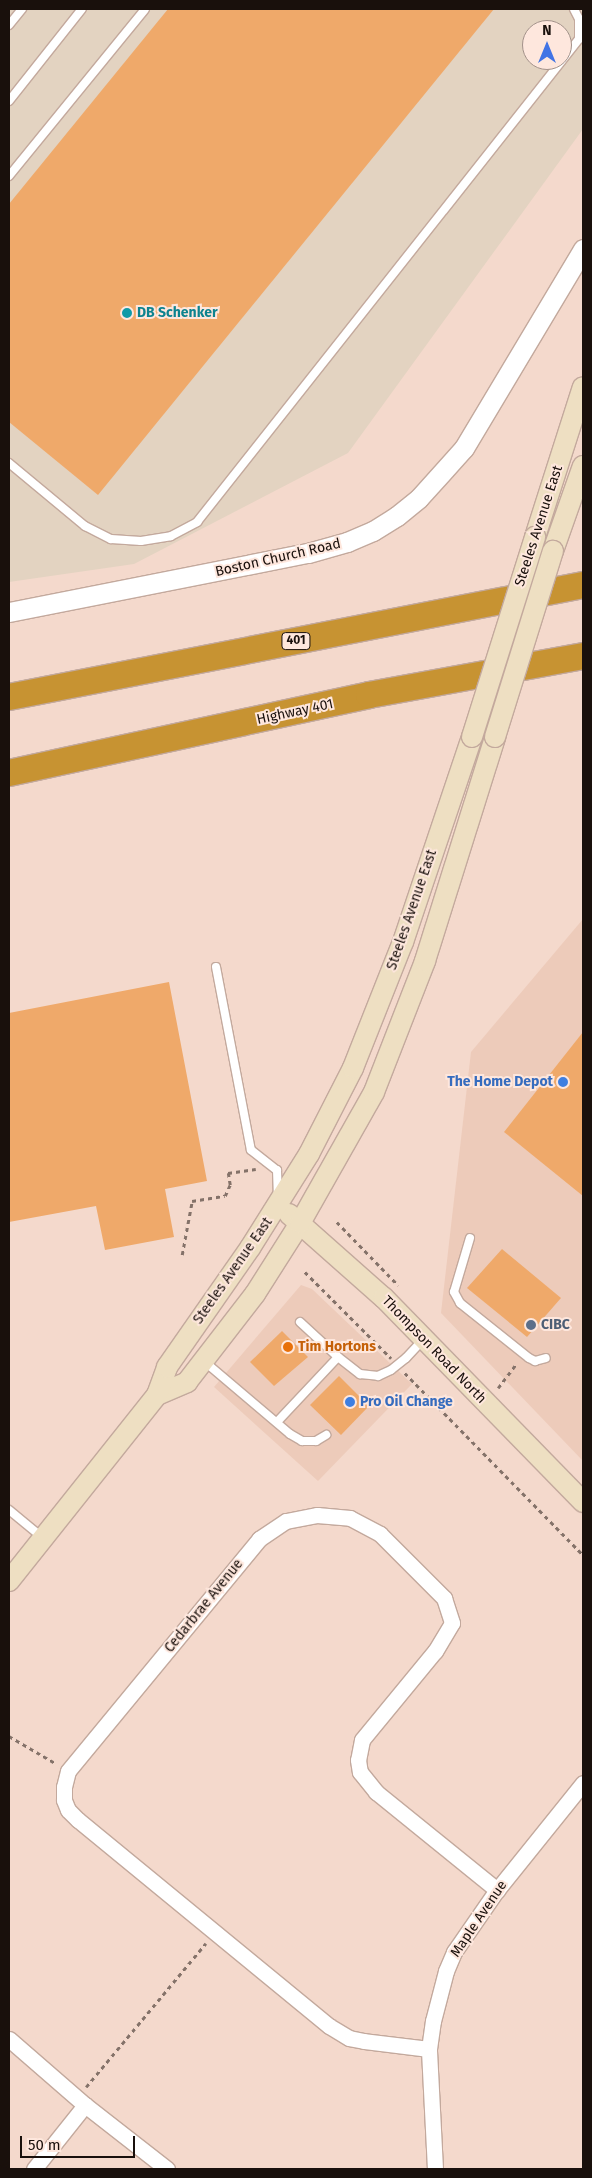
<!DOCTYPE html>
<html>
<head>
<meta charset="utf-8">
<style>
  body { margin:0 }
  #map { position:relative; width:592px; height:2178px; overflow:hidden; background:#f4d9cc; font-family:"Fira Sans",sans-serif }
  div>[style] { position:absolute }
  .built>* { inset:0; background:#edcbba }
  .industrial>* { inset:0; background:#e3d3c1 }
  .building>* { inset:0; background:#efa96a }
  .path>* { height:2.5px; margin-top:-1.25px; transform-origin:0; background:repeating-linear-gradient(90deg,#847269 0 4px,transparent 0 8px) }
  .roads { filter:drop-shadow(1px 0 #c3a99d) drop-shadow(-1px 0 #c3a99d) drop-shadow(0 1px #c3a99d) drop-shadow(0 -1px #c3a99d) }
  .service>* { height:8px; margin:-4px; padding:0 4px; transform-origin:4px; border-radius:4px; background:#fff }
  .minor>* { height:15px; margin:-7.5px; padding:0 7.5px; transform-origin:7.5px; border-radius:7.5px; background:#fff }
  .tertiary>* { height:19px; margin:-9.5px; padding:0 9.5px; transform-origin:9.5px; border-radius:9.5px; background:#fff }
  .secondary>* { height:20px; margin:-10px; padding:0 10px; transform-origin:10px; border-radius:10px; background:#eedfc2 }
  .motorway>* { height:26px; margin:-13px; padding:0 13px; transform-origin:13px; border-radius:13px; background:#c79332 }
  .bridges { filter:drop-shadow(1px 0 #c3a99d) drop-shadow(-1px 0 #c3a99d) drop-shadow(0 1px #c3a99d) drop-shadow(0 -1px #c3a99d) }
  .secondary-bridge>* { height:20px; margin:-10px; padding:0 10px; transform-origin:10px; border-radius:10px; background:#eedfc2 }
  .dots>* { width:14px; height:14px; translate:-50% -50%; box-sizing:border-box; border:2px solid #fee7dd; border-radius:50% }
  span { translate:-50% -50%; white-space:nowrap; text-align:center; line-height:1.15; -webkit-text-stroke:4px #fee7dd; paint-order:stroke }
  .shield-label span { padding:1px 4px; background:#fee7dd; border:1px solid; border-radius:4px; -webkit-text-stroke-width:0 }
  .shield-label { font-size:12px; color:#19100c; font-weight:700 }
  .culture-label { font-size:14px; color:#0d838f; font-weight:700 }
  .left { translate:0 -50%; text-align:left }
  .street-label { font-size:14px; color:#19100c }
  .shop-label { font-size:14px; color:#366cbe; font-weight:700 }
  .right { translate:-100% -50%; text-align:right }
  .service-label { font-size:14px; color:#4e5e75; font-weight:700 }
  .food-label { font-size:14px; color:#c56008; font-weight:700 }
  .frame { position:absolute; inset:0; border:10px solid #19100c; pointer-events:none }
  .north { position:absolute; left:522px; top:20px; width:50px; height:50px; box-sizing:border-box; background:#fee7dd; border:1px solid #a29189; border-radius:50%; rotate:0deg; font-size:14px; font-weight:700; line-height:20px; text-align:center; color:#19100c }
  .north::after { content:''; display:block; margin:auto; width:18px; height:22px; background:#4174e5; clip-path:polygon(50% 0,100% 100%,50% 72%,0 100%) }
  .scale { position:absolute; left:20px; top:2136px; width:115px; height:22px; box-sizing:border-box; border:2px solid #19100c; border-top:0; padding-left:6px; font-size:15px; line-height:18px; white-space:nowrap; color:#19100c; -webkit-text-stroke:4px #fee7dd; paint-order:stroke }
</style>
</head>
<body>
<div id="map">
  <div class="built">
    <i style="clip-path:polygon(583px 919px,583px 1461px,441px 1313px,471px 1052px)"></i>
    <i style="clip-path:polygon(301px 1285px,312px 1289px,412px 1384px,318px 1481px,214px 1387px)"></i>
  </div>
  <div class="industrial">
    <i style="clip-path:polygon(evenodd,9px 9px,583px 9px,583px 129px,348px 453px,134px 564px,9px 582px,9px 9px,532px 30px,562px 30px,562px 60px,532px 60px,532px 30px)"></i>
  </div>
  <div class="building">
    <i style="clip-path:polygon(168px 9px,494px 9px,98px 495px,9px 422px,9px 204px)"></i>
    <i style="clip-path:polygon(169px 982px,207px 1181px,165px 1189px,174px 1237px,105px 1250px,96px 1206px,9px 1222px,9px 1013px)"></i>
    <i style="clip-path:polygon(583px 1032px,583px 1196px,504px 1132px)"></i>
    <i style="clip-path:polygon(502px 1249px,561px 1298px,527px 1337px,467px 1288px)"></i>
    <i style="clip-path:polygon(282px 1331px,308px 1357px,274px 1386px,250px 1362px)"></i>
    <i style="clip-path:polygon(339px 1376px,369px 1406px,341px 1435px,310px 1405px)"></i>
  </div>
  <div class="path">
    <i style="left:337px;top:1222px;width:88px;rotate:45.9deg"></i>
    <i style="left:182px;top:1255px;width:55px;rotate:-79.5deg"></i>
    <i style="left:192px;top:1201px;width:33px;rotate:-9deg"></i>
    <i style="left:225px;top:1196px;width:12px;rotate:-66deg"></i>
    <i style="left:230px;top:1185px;width:12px;rotate:-99deg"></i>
    <i style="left:228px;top:1173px;width:28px;rotate:-8deg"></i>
    <i style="left:305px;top:1272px;width:122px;rotate:45deg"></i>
    <i style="left:405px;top:1373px;width:255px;rotate:45.6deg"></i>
    <i style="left:498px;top:1388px;width:31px;rotate:-53deg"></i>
    <i style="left:9px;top:1736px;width:53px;rotate:30.4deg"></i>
    <i style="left:86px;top:2087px;width:187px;rotate:-50.2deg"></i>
  </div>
  <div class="roads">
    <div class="service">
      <i style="left:9px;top:25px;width:21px;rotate:-51deg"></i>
      <i style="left:9px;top:101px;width:117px;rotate:-51.6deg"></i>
      <i style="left:9px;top:176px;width:215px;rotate:-50.8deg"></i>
      <i style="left:9px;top:463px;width:99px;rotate:39.7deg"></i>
      <i style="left:85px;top:526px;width:29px;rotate:27deg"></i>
      <i style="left:111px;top:539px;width:30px;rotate:4deg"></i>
      <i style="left:141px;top:541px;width:30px;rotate:-9deg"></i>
      <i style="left:171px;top:536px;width:30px;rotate:-28deg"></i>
      <i style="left:197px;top:522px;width:616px;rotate:-51.66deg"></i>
      <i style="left:579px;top:39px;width:20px;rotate:-90deg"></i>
      <i style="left:579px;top:19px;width:11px;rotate:-117deg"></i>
      <i style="left:216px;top:967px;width:186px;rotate:79.2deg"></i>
      <i style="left:251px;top:1150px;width:33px;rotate:38deg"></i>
      <i style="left:277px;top:1170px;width:23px;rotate:88deg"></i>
      <i style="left:470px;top:1238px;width:56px;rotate:106.5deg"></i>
      <i style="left:454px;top:1292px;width:13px;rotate:61deg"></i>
      <i style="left:460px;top:1303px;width:88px;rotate:38.6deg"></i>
      <i style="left:529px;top:1358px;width:7px;rotate:27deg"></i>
      <i style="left:535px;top:1361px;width:11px;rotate:-15deg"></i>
      <i style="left:300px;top:1322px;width:52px;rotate:42.6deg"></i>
      <i style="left:338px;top:1357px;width:28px;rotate:38deg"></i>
      <i style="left:360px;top:1374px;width:18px;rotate:6deg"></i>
      <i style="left:378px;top:1376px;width:14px;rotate:-25deg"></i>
      <i style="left:391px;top:1370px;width:19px;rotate:-39deg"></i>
      <i style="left:406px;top:1358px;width:26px;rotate:-47deg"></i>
      <i style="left:205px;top:1362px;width:111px;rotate:40.3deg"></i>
      <i style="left:290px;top:1434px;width:14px;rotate:30deg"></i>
      <i style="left:302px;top:1441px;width:14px"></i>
      <i style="left:316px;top:1441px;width:12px;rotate:-31deg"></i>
      <i style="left:277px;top:1422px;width:89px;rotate:-46.8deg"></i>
      <i style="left:9px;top:1510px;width:44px;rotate:39.5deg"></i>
    </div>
    <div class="minor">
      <i style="left:9px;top:2039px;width:101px;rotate:41deg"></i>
      <i style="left:85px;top:2105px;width:104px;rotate:38deg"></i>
      <i style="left:429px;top:2049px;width:65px;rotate:-173deg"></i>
      <i style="left:364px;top:2041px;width:15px;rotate:-169deg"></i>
      <i style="left:349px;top:2038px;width:23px;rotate:-149deg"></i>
      <i style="left:329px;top:2026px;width:325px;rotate:-140.6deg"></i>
      <i style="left:78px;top:1820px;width:14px;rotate:-135deg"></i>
      <i style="left:68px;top:1810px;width:11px;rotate:-112deg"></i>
      <i style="left:64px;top:1800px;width:13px;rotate:-90deg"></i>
      <i style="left:64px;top:1787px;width:16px;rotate:-76deg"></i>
      <i style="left:68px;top:1771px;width:301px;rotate:-50.5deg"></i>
      <i style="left:259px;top:1539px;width:32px;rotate:-34deg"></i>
      <i style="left:286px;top:1521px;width:32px;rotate:-11deg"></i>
      <i style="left:317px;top:1515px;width:33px;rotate:5deg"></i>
      <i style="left:350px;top:1518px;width:34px;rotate:28deg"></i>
      <i style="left:380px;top:1534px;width:91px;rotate:45deg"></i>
      <i style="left:444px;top:1598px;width:26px;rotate:72deg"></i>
      <i style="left:452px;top:1623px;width:33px;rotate:121deg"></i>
      <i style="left:435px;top:1651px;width:115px;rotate:129.4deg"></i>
      <i style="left:362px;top:1740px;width:20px;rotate:101deg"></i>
      <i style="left:358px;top:1760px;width:12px;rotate:81deg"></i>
      <i style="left:360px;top:1772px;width:26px;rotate:51deg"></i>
      <i style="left:376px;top:1792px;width:156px;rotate:39deg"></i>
      <i style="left:34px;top:2169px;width:82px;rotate:-51.4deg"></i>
      <i style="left:435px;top:2169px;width:120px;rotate:-92.9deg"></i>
      <i style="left:429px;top:2049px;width:28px;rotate:-82deg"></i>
      <i style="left:433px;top:2021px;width:52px;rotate:-75.4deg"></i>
      <i style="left:446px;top:1971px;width:21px;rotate:-67deg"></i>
      <i style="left:454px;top:1952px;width:75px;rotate:-55.3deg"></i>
      <i style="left:497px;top:1890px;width:137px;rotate:-51.2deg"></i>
    </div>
    <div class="tertiary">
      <i style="left:9px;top:612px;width:305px;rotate:-11.2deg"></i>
      <i style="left:308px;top:553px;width:41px;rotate:-15.8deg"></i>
      <i style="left:347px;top:542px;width:28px;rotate:-23deg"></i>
      <i style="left:373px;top:531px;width:28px;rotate:-32deg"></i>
      <i style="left:397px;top:516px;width:28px;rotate:-39deg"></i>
      <i style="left:419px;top:498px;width:67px;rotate:-48deg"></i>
      <i style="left:464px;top:448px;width:232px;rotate:-59.1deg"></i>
    </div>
    <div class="secondary">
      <i style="left:535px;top:537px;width:157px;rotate:-72.3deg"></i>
      <i style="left:553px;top:551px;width:90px;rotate:-70.6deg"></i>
      <i style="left:289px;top:1214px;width:127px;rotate:41.5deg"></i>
      <i style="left:384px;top:1298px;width:285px;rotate:45.7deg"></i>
      <i style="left:157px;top:1395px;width:33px;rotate:-23deg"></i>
      <i style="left:187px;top:1382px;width:111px;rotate:-52.3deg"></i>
      <i style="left:255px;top:1294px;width:84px;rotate:-57.6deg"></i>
      <i style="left:300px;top:1223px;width:150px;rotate:-60.5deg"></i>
      <i style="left:374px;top:1092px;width:141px;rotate:-68.7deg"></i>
      <i style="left:425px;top:961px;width:235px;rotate:-72.6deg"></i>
      <i style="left:9px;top:1581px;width:238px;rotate:-51.5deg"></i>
      <i style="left:157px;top:1395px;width:30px;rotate:-70deg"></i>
      <i style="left:167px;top:1367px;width:145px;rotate:-55.1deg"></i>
      <i style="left:250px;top:1248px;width:111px;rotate:-57.9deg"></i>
      <i style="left:309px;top:1154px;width:97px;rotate:-62.9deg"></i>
      <i style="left:353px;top:1068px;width:136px;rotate:-68.4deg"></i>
      <i style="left:403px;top:942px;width:216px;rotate:-71.4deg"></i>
    </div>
    <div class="motorway">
      <i style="left:9px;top:697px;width:585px;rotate:-11.04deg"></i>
      <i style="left:9px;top:773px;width:368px;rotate:-12.2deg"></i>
      <i style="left:369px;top:695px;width:218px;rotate:-10.3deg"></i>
    </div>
  </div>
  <div class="bridges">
    <div class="secondary-bridge">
      <i style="left:472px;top:737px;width:210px;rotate:-72.5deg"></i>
      <i style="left:495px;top:737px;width:195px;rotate:-72.7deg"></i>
    </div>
  </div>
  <div class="dots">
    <i style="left:127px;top:313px;background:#0f9aa8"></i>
    <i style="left:563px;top:1082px;background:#3f7fe0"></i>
    <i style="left:531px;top:1325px;background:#5c6f8a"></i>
    <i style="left:288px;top:1347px;background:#e8710a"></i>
    <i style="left:350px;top:1402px;background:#3f7fe0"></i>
  </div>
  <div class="shield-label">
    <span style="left:296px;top:641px">401</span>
  </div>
  <div class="culture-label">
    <span class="left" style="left:137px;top:313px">DB Schenker</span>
  </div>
  <div class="street-label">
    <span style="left:539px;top:526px;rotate:-72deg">Steeles Avenue East</span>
    <span style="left:278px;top:558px;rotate:-13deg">Boston Church Road</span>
    <span style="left:295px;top:712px;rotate:-12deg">Highway 401</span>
    <span style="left:412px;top:910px;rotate:-71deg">Steeles Avenue East</span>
    <span style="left:233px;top:1271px;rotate:-55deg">Steeles Avenue East</span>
    <span style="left:434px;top:1350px;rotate:46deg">Thompson Road North</span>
    <span style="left:204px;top:1606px;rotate:-51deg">Cedarbrae Avenue</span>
    <span style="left:479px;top:1919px;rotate:-56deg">Maple Avenue</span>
  </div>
  <div class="shop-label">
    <span class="right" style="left:553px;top:1082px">The Home Depot</span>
    <span class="left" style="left:360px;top:1402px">Pro Oil Change</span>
  </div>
  <div class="service-label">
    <span class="left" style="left:541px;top:1325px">CIBC</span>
  </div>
  <div class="food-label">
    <span class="left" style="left:298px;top:1347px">Tim Hortons</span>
  </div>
  <div class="frame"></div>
  <div class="north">N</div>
  <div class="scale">50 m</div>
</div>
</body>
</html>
